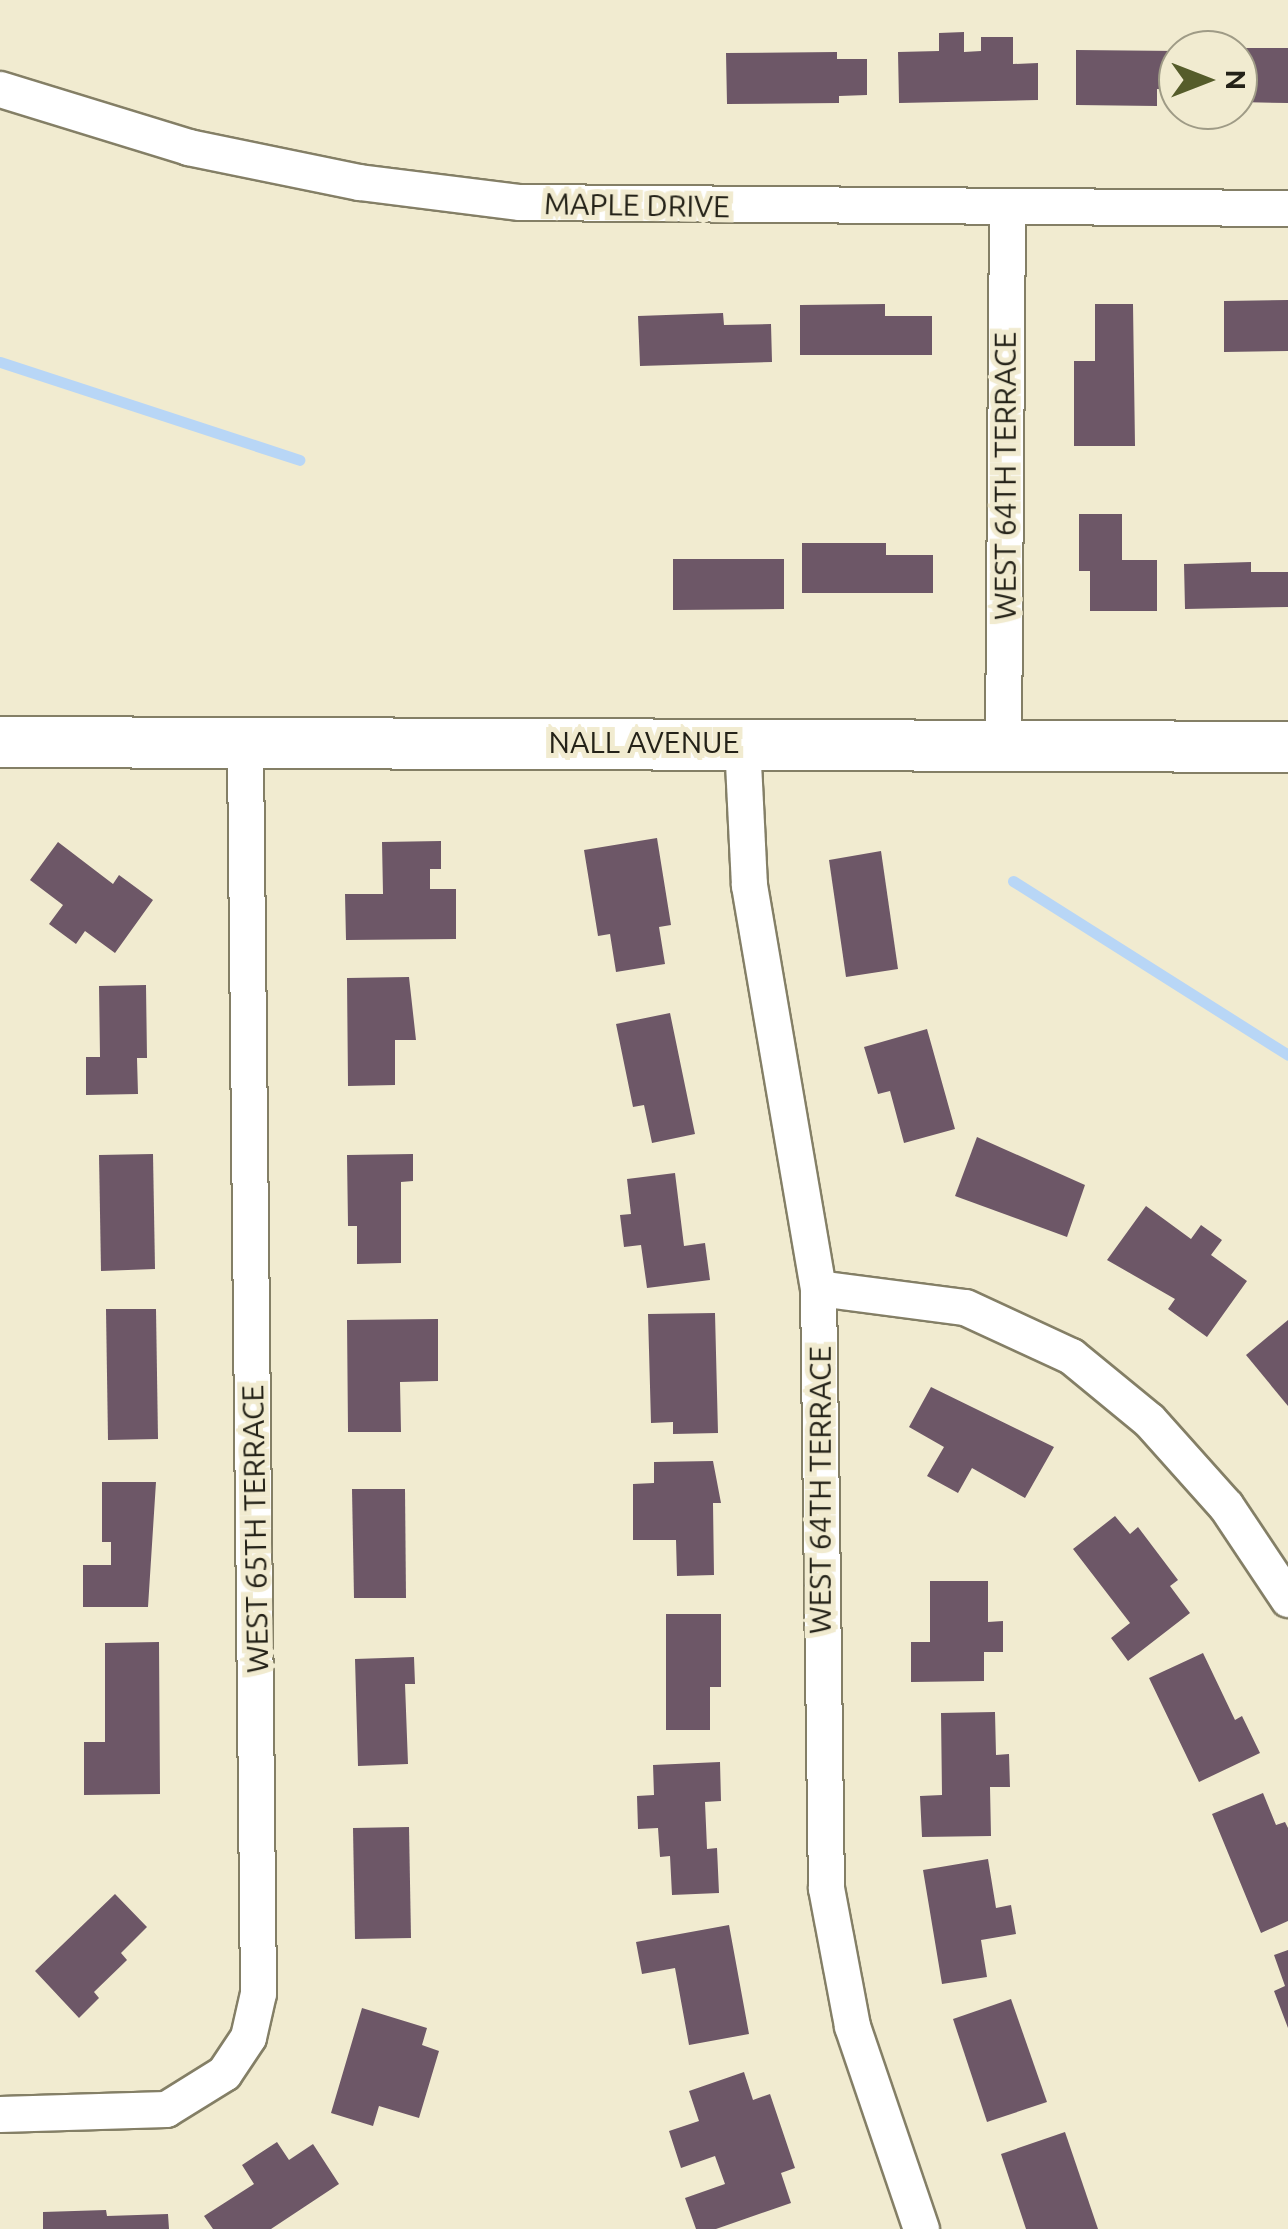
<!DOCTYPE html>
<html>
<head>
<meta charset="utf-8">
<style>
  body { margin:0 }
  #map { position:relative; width:1288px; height:2229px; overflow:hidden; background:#f1ebd0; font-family:Ubuntu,sans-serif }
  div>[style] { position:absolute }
  .stream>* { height:11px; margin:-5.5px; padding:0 5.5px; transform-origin:5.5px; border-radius:5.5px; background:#b8d6f6 }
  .building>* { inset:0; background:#6d5767 }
  .roads { filter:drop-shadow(2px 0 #847f66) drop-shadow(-2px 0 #847f66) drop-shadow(0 2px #847f66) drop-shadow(0 -2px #847f66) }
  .minor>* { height:35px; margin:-17.5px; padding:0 17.5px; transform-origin:17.5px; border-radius:17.5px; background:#fff }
  .secondary>* { height:50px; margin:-25px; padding:0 25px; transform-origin:25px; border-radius:25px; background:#fff }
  span { translate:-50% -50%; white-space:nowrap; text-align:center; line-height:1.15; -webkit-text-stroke:10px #f1ebd0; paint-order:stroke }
  .street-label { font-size:30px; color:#242218 }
  .north { position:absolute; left:1158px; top:30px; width:100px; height:100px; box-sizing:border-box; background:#f1ebd0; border:2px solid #9f9b86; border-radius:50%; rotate:90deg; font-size:28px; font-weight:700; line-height:40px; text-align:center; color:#242218 }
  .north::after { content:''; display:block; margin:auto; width:35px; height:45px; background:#555c2a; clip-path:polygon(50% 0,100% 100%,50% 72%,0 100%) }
</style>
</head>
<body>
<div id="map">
  <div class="stream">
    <i style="left:0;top:362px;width:315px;rotate:18.1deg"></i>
    <i style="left:1013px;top:881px;width:325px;rotate:32.3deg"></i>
  </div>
  <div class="building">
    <i style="clip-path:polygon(964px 32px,964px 52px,981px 51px,981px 37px,1013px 37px,1013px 64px,1038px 63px,1038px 100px,899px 103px,898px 52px,939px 51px,939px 33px)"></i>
    <i style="clip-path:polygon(1240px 48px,1288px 48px,1288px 103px,1239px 102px)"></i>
    <i style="clip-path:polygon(1076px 50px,1178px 51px,1178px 90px,1157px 89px,1157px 106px,1076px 105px)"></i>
    <i style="clip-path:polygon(837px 52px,837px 59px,867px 59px,867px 95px,839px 96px,839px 103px,727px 104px,726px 53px)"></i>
    <i style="clip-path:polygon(1288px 300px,1288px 351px,1224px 352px,1224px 301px)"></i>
    <i style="clip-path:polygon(885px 304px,885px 316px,932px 316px,932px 355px,800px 355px,800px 305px)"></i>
    <i style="clip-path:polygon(1095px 304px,1133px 304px,1135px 446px,1074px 446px,1074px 361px,1095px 361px)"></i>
    <i style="clip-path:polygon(723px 313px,724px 325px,771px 324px,772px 362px,640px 366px,638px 316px)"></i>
    <i style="clip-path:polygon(1079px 514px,1122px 514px,1122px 560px,1157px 560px,1157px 611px,1090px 611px,1090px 571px,1079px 571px)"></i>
    <i style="clip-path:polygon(802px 543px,886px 543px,886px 555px,933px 555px,933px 593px,802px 593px)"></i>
    <i style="clip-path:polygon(673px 559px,784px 559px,784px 609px,673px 610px)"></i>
    <i style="clip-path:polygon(1251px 562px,1251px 572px,1288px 572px,1288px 607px,1185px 609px,1184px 564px)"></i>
    <i style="clip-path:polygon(657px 838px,671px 925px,659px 927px,665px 964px,616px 972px,610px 934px,598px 936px,584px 850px)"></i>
    <i style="clip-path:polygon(441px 841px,441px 869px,430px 869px,430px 889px,456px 889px,456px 939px,346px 940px,345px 894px,383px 894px,382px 842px)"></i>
    <i style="clip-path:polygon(58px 842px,113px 884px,119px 875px,153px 900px,115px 953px,85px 931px,76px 944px,49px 924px,63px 905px,30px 880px)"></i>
    <i style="clip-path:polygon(881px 851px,898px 969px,846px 977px,829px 860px)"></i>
    <i style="clip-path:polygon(409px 977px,416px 1040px,395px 1040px,395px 1085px,348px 1086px,347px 978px)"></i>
    <i style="clip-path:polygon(146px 985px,147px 1058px,137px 1058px,138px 1094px,86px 1095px,86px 1057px,100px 1057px,99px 986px)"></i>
    <i style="clip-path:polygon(670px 1013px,695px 1134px,652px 1143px,644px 1105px,633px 1107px,616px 1024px)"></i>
    <i style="clip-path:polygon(927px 1029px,955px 1129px,904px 1143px,890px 1091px,878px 1094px,864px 1047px)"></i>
    <i style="clip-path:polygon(977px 1137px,1085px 1185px,1067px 1237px,955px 1196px)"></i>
    <i style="clip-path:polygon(153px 1154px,155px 1269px,101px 1271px,99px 1155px)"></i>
    <i style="clip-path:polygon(413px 1154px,413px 1181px,401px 1182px,401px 1263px,357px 1264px,357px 1226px,348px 1226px,347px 1155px)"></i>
    <i style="clip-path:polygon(675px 1173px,684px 1246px,705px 1243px,710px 1280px,647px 1288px,641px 1245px,624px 1247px,620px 1215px,631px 1214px,627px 1179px)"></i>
    <i style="clip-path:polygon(1146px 1206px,1191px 1239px,1201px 1225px,1222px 1240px,1211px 1255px,1247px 1281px,1207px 1337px,1168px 1309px,1175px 1299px,1107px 1260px)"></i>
    <i style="clip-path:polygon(106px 1309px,156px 1309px,158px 1439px,108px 1440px)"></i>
    <i style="clip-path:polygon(715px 1313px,718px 1433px,673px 1434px,673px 1422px,651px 1423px,648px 1314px)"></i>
    <i style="clip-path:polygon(438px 1319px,438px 1381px,400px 1382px,401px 1432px,348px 1432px,347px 1320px)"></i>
    <i style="clip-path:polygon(1288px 1320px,1288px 1406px,1246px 1355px)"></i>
    <i style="clip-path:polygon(931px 1387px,1054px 1447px,1025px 1498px,972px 1468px,958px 1493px,927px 1476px,944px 1447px,909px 1427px)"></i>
    <i style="clip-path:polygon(713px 1461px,721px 1503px,713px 1503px,714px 1575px,677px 1576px,676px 1540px,633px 1540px,633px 1484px,654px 1483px,654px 1462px)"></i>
    <i style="clip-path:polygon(102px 1482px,156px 1482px,148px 1607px,83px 1607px,83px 1565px,111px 1565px,111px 1542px,102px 1542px)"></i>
    <i style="clip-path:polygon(352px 1489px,405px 1489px,406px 1598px,354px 1598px)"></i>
    <i style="clip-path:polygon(1115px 1516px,1130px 1534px,1138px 1527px,1178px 1580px,1170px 1586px,1190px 1613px,1128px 1661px,1111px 1638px,1130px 1623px,1073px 1549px)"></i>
    <i style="clip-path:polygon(930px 1581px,988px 1581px,988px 1622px,1003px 1621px,1003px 1652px,984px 1652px,984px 1681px,911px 1682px,911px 1642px,930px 1642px)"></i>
    <i style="clip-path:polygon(666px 1614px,721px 1614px,721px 1687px,710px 1687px,710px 1730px,666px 1730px)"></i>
    <i style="clip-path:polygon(159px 1642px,160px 1794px,84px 1795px,84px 1742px,105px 1742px,105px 1643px)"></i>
    <i style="clip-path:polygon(1203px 1653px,1235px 1720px,1242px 1716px,1260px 1753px,1199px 1782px,1149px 1678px)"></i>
    <i style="clip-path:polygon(414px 1657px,415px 1684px,405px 1684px,408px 1764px,358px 1766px,355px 1659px)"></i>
    <i style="clip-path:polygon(995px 1712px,996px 1755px,1009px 1754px,1010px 1787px,990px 1787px,991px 1836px,922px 1837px,920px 1796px,942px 1795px,941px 1713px)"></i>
    <i style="clip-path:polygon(720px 1762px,721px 1801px,705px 1802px,707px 1849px,717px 1848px,719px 1893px,672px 1895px,670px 1856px,660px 1857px,658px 1828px,638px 1829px,637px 1796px,654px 1795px,653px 1765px)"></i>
    <i style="clip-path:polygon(1263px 1793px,1276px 1825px,1285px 1822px,1288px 1828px,1288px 1921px,1261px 1933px,1212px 1814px)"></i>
    <i style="clip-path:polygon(409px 1827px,411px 1938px,355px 1939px,353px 1828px)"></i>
    <i style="clip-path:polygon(988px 1859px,996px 1908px,1011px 1905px,1016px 1934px,981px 1940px,987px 1977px,942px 1984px,923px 1870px)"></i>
    <i style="clip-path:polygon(115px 1894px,147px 1927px,121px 1953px,127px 1960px,94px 1992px,99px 1998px,79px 2018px,35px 1971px)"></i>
    <i style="clip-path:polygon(729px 1925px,749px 2034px,689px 2045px,675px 1968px,642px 1974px,636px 1942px)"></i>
    <i style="clip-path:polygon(1288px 1950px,1288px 2028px,1274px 1991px,1285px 1986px,1274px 1955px)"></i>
    <i style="clip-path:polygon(1011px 1999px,1047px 2102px,987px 2122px,953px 2019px)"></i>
    <i style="clip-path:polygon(362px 2008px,427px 2028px,422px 2045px,439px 2051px,419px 2118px,379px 2106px,373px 2126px,331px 2113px)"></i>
    <i style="clip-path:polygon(744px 2072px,753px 2100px,770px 2094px,795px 2168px,781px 2173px,791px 2203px,716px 2229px,696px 2229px,685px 2198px,725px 2184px,715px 2156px,681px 2168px,669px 2131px,699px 2121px,689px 2091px)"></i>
    <i style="clip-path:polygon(1065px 2132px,1098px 2229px,1026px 2229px,1001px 2154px)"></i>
    <i style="clip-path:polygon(277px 2142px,289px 2160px,313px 2144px,339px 2184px,271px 2229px,213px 2229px,204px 2216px,254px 2184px,242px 2165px)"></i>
    <i style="clip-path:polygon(106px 2210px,107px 2216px,168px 2214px,169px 2229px,43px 2229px,43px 2212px)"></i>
  </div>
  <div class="roads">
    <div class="minor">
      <i style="left:0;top:89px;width:197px;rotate:17.1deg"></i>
      <i style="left:188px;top:147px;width:175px;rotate:11.6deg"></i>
      <i style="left:359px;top:182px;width:162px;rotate:7.1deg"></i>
      <i style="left:520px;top:202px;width:768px;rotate:0.45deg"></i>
      <i style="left:742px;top:742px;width:143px;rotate:87.2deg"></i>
      <i style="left:749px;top:885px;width:409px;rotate:80.3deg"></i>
      <i style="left:818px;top:1288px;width:600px;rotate:89.24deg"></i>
      <i style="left:826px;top:1888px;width:140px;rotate:79.3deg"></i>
      <i style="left:852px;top:2026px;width:214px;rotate:71.2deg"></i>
      <i style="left:1003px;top:743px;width:534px;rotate:-89.57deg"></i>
      <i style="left:818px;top:1288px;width:148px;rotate:7.4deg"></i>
      <i style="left:965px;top:1307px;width:117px;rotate:24.8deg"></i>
      <i style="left:1071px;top:1356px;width:101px;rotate:39.4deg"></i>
      <i style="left:1149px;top:1420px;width:115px;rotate:48.2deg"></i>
      <i style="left:1226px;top:1506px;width:112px;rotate:56.3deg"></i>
      <i style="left:0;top:2114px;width:166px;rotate:-1.7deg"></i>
      <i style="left:166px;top:2109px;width:68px;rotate:-31.8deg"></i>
      <i style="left:224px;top:2073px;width:43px;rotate:-56.3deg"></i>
      <i style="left:248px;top:2037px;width:45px;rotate:-77.2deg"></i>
      <i style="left:258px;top:1993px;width:1251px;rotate:-90.6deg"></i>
    </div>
    <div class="secondary">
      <i style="left:0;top:742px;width:1288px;rotate:0.22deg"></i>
    </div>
  </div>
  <div class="street-label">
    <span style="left:637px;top:205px;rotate:1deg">MAPLE DRIVE</span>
    <span style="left:1005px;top:476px;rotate:-90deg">WEST 64TH TERRACE</span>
    <span style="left:644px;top:742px">NALL AVENUE</span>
    <span style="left:820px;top:1490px;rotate:-90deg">WEST 64TH TERRACE</span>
    <span style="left:255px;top:1529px;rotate:-91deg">WEST 65TH TERRACE</span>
  </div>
  <div class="north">N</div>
</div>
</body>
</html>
